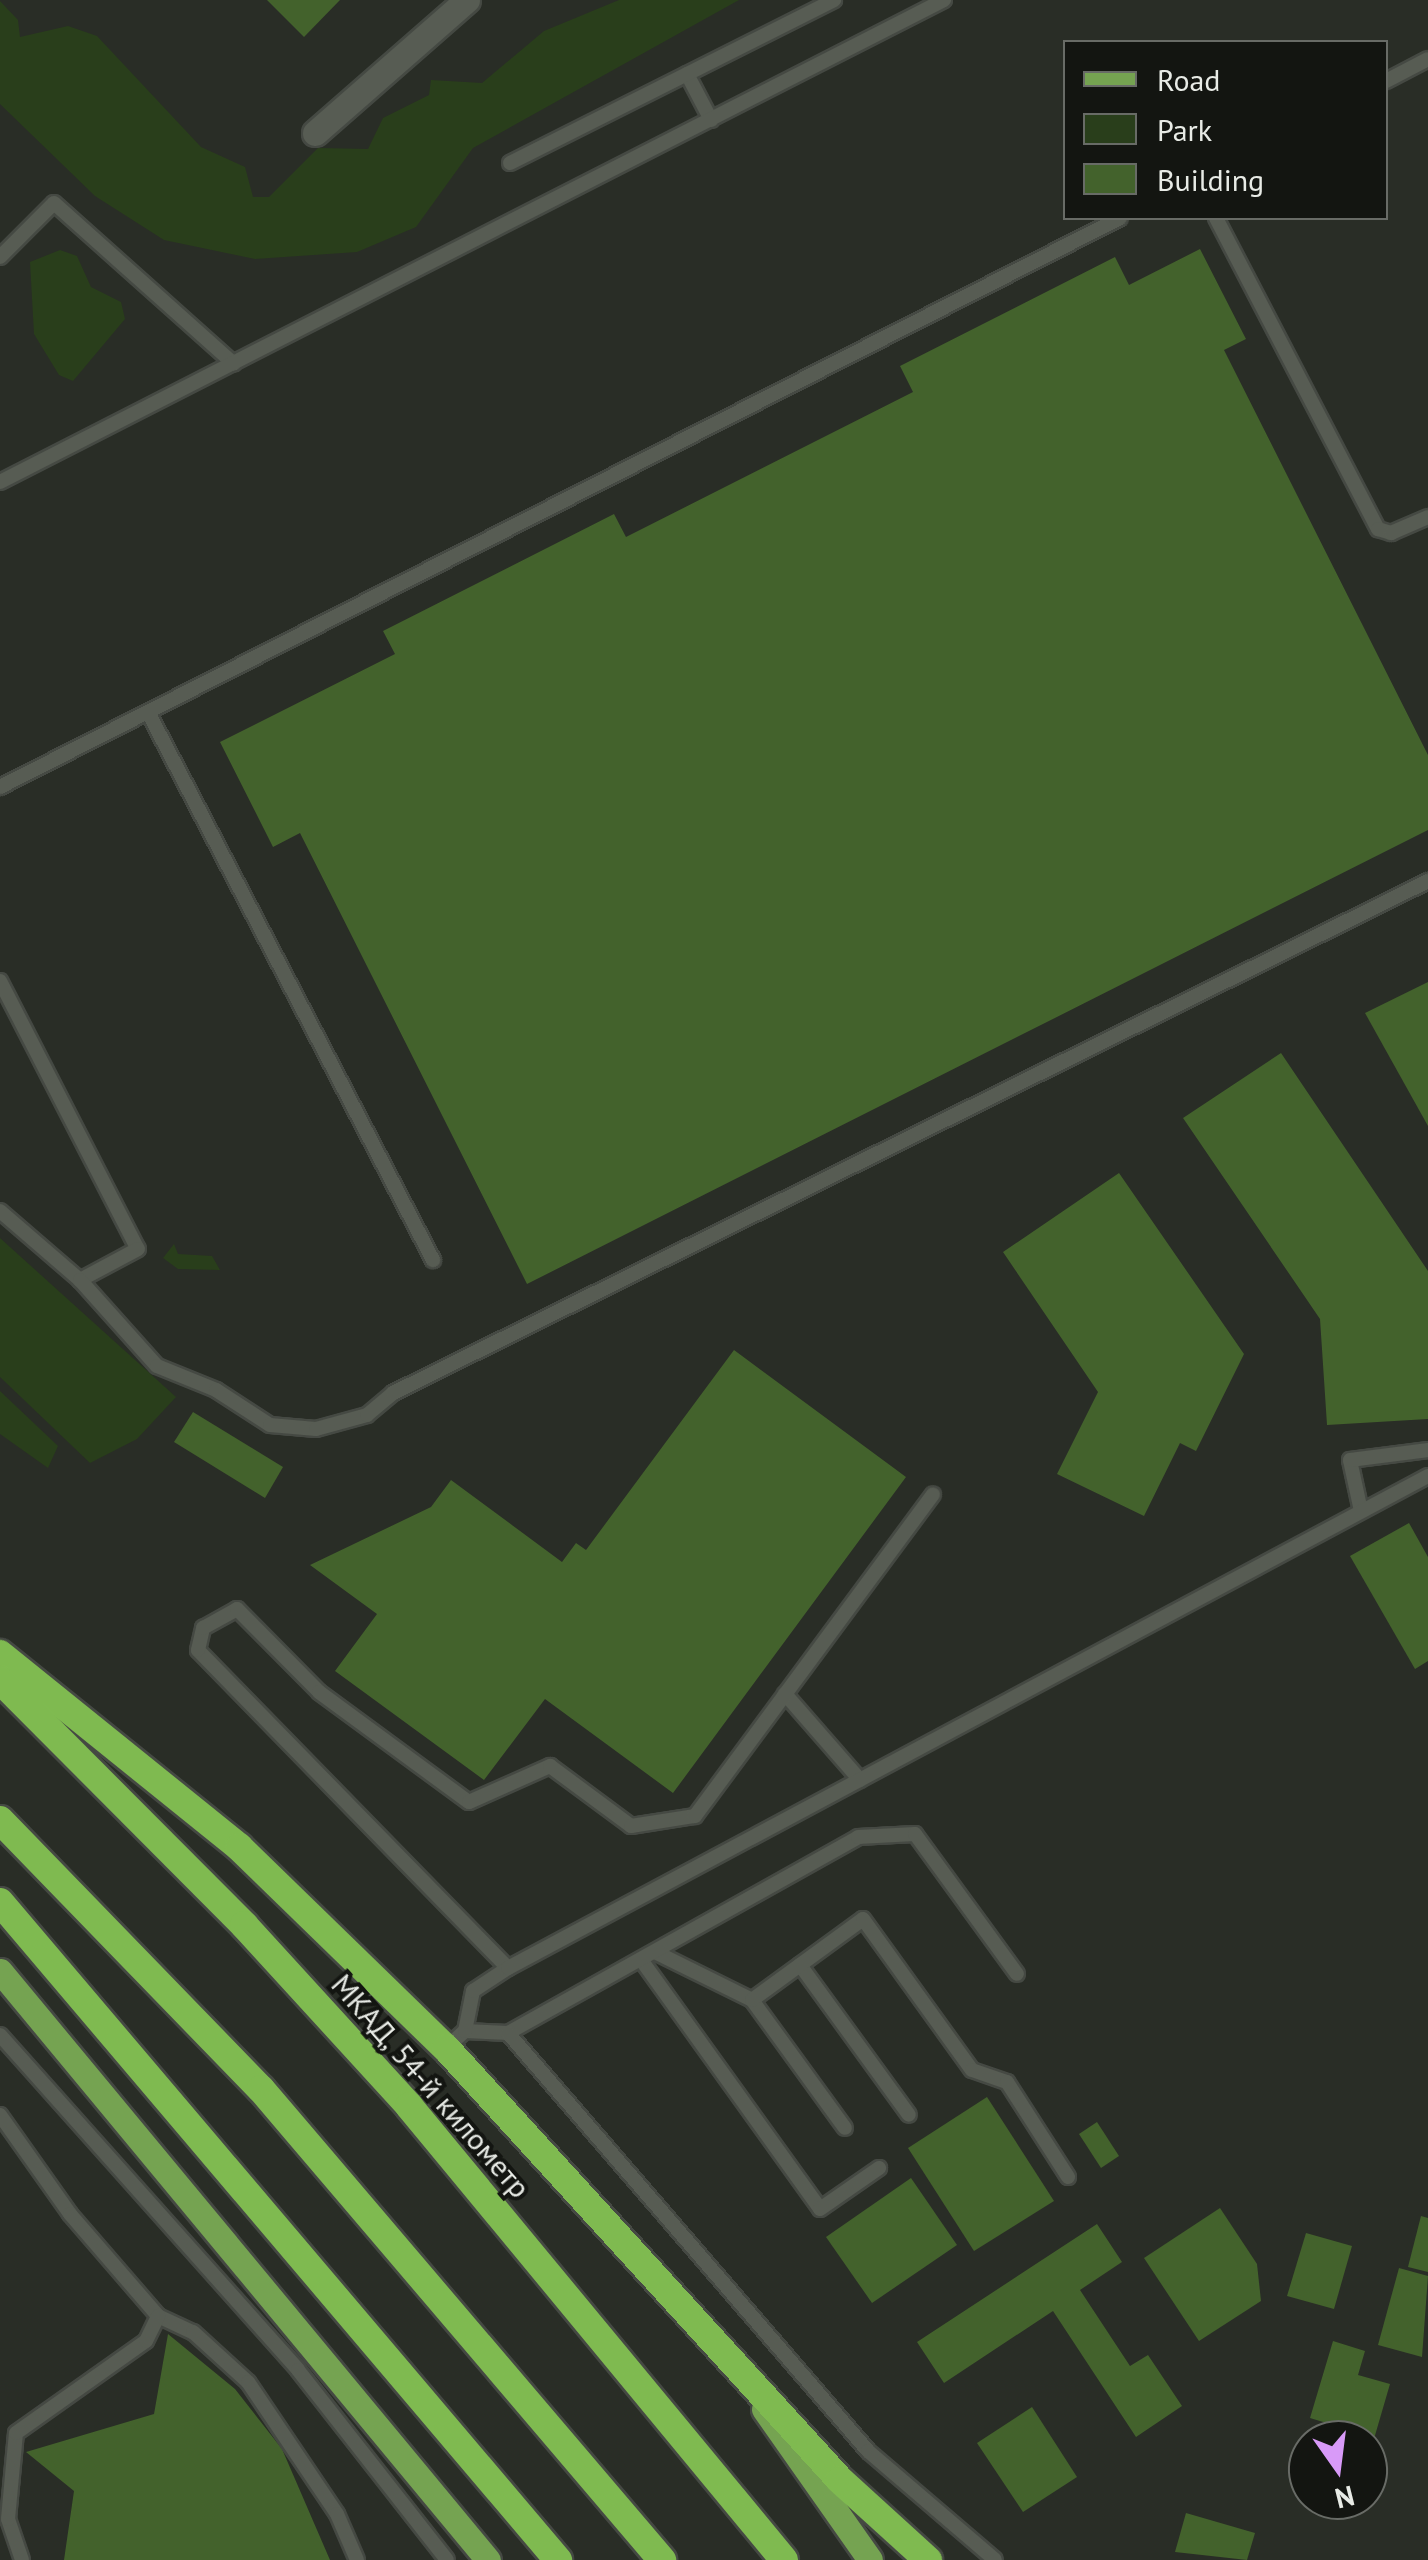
<!DOCTYPE html>
<html>
<head>
<meta charset="utf-8">
<style>
  body { margin:0 }
  #map { position:relative; width:1428px; height:2560px; overflow:hidden; background:#292d26; font-family:"PT Sans",sans-serif }
  div>[style] { position:absolute }
  .green>* { inset:0; background:#293e1b }
  .building>* { inset:0; background:#43622c }
  .roads { filter:drop-shadow(2px 0 #454943) drop-shadow(-2px 0 #454943) drop-shadow(0 2px #454943) drop-shadow(0 -2px #454943) }
  .service>* { height:14px; margin:-7px; padding:0 7px; transform-origin:7px; border-radius:7px; background:#575c53 }
  .minor>* { height:25px; margin:-12.5px; padding:0 12.5px; transform-origin:12.5px; border-radius:12.5px; background:#575c53 }
  .primary>* { height:25px; margin:-12.5px; padding:0 12.5px; transform-origin:12.5px; border-radius:12.5px; background:#75a351 }
  .trunk>* { height:28px; margin:-14px; padding:0 14px; transform-origin:14px; border-radius:14px; background:#7fba50 }
  span { translate:-50% -50%; white-space:nowrap; text-align:center; line-height:1.15; -webkit-text-stroke:8px #131511; paint-order:stroke }
  .street-label { font-size:30px; color:#e8ebe6 }
  .legend { position:absolute; left:1063px; top:40px; width:325px; height:180px; box-sizing:border-box; background:#131511; border:2px solid #686b66; margin:0; padding:12px 18px; list-style:none; font-size:30px; color:#e8ebe6 }
  .legend li { display:flex; align-items:center; gap:20px; height:50px }
  .legend b { width:50px; border:2px solid #686b66 }
  .north { position:absolute; left:1288px; top:2420px; width:100px; height:100px; box-sizing:border-box; background:#131511; border:2px solid #686b66; border-radius:50%; rotate:166deg; font-size:28px; font-weight:700; line-height:40px; text-align:center; color:#e8ebe6 }
  .north::after { content:''; display:block; margin:auto; width:35px; height:45px; background:#d89af8; clip-path:polygon(50% 0,100% 100%,50% 72%,0 100%) }
</style>
</head>
<body>
<div id="map">
  <div class="green">
    <i style="clip-path:polygon(619px 0,739px 0,473px 148px,416px 227px,357px 252px,255px 259px,164px 240px,95px 196px,0 104px,0 1px,18px 20px,20px 37px,68px 26px,97px 36px,201px 147px,245px 167px,253px 197px,269px 197px,318px 148px,368px 149px,383px 118px,429px 95px,431px 80px,482px 83px,544px 31px)"></i>
    <i style="clip-path:polygon(60px 250px,77px 256px,91px 287px,121px 302px,125px 319px,73px 381px,59px 375px,34px 334px,30px 262px)"></i>
    <i style="clip-path:polygon(0 1238px,176px 1397px,137px 1439px,90px 1463px,0 1377px)"></i>
    <i style="clip-path:polygon(174px 1244px,178px 1254px,212px 1256px,220px 1270px,178px 1269px,163px 1258px)"></i>
    <i style="clip-path:polygon(0 1391px,58px 1446px,48px 1468px,0 1434px)"></i>
  </div>
  <div class="building">
    <i style="clip-path:polygon(267px 0,340px 0,304px 37px)"></i>
    <i style="clip-path:polygon(1200px 249px,1246px 339px,1224px 350px,1428px 755px,1428px 830px,527px 1284px,300px 833px,273px 847px,220px 742px,395px 654px,383px 631px,614px 514px,626px 537px,913px 392px,900px 366px,1115px 257px,1129px 285px)"></i>
    <i style="clip-path:polygon(1428px 982px,1428px 1126px,1365px 1013px)"></i>
    <i style="clip-path:polygon(1281px 1053px,1428px 1271px,1428px 1419px,1327px 1425px,1320px 1319px,1183px 1118px)"></i>
    <i style="clip-path:polygon(1119px 1173px,1244px 1354px,1196px 1451px,1180px 1443px,1144px 1516px,1057px 1474px,1098px 1392px,1003px 1252px)"></i>
    <i style="clip-path:polygon(734px 1350px,906px 1477px,673px 1793px,545px 1699px,484px 1780px,335px 1671px,377px 1614px,310px 1565px,431px 1507px,451px 1480px,562px 1562px,576px 1543px,586px 1550px)"></i>
    <i style="clip-path:polygon(193px 1412px,283px 1467px,265px 1498px,174px 1442px)"></i>
    <i style="clip-path:polygon(1409px 1523px,1428px 1557px,1428px 1661px,1415px 1669px,1350px 1556px)"></i>
    <i style="clip-path:polygon(987px 2097px,1054px 2201px,974px 2251px,908px 2148px)"></i>
    <i style="clip-path:polygon(1097px 2122px,1119px 2156px,1101px 2168px,1079px 2134px)"></i>
    <i style="clip-path:polygon(911px 2178px,957px 2245px,872px 2303px,826px 2237px)"></i>
    <i style="clip-path:polygon(1220px 2208px,1257px 2264px,1261px 2301px,1199px 2341px,1144px 2258px)"></i>
    <i style="clip-path:polygon(1421px 2216px,1428px 2218px,1428px 2272px,1408px 2267px)"></i>
    <i style="clip-path:polygon(1097px 2224px,1122px 2262px,1080px 2290px,1130px 2366px,1148px 2355px,1182px 2406px,1136px 2437px,1053px 2311px,944px 2383px,917px 2342px)"></i>
    <i style="clip-path:polygon(1306px 2233px,1352px 2246px,1334px 2309px,1287px 2296px)"></i>
    <i style="clip-path:polygon(1399px 2268px,1428px 2276px,1422px 2357px,1378px 2345px)"></i>
    <i style="clip-path:polygon(168px 2334px,235px 2389px,282px 2449px,330px 2560px,64px 2560px,74px 2491px,26px 2452px,154px 2414px)"></i>
    <i style="clip-path:polygon(1333px 2341px,1365px 2351px,1358px 2375px,1390px 2384px,1369px 2456px,1368px 2440px,1340px 2440px,1343px 2428px,1310px 2418px)"></i>
    <i style="clip-path:polygon(1032px 2407px,1077px 2477px,1023px 2512px,977px 2443px)"></i>
    <i style="clip-path:polygon(1322px 2500px,1356px 2500px,1352px 2512px)"></i>
    <i style="clip-path:polygon(1186px 2513px,1255px 2533px,1247px 2560px,1175px 2552px)"></i>
  </div>
  <div class="roads">
    <div class="service">
      <i style="left:687px;top:74px;width:52px;rotate:62.4deg"></i>
      <i style="left:1386px;top:81px;width:47px;rotate:-27.6deg"></i>
      <i style="left:510px;top:163px;width:363px;rotate:-26.7deg"></i>
      <i style="left:1216px;top:218px;width:351px;rotate:62.5deg"></i>
      <i style="left:1378px;top:529px;width:14px;rotate:17deg"></i>
      <i style="left:1391px;top:533px;width:40px;rotate:-23.4deg"></i>
      <i style="left:0;top:257px;width:76px;rotate:-45deg"></i>
      <i style="left:54px;top:203px;width:241px;rotate:41.8deg"></i>
      <i style="left:0;top:482px;width:1060px;rotate:-27.05deg"></i>
      <i style="left:148px;top:712px;width:618px;rotate:62.52deg"></i>
      <i style="left:0;top:787px;width:1256px;rotate:-26.93deg"></i>
      <i style="left:0;top:981px;width:301px;rotate:62.8deg"></i>
      <i style="left:138px;top:1249px;width:66px;rotate:151.9deg"></i>
      <i style="left:0;top:1211px;width:106px;rotate:40.8deg"></i>
      <i style="left:80px;top:1280px;width:115px;rotate:48.2deg"></i>
      <i style="left:157px;top:1366px;width:64px;rotate:22.1deg"></i>
      <i style="left:216px;top:1390px;width:64px;rotate:32.9deg"></i>
      <i style="left:270px;top:1425px;width:46px;rotate:5deg"></i>
      <i style="left:316px;top:1429px;width:53px;rotate:-15.4deg"></i>
      <i style="left:367px;top:1415px;width:34px;rotate:-40deg"></i>
      <i style="left:393px;top:1393px;width:1155px;rotate:-26.32deg"></i>
      <i style="left:1361px;top:1511px;width:52px;rotate:-102.2deg"></i>
      <i style="left:1350px;top:1460px;width:79px;rotate:-7.3deg"></i>
      <i style="left:785px;top:1694px;width:114px;rotate:48.9deg"></i>
      <i style="left:657px;top:1953px;width:106px;rotate:26.3deg"></i>
      <i style="left:752px;top:2000px;width:158px;rotate:54deg"></i>
      <i style="left:642px;top:1961px;width:305px;rotate:54.3deg"></i>
      <i style="left:820px;top:2209px;width:72px;rotate:-34.8deg"></i>
      <i style="left:800px;top:1965px;width:185px;rotate:54deg"></i>
      <i style="left:508px;top:1968px;width:444px;rotate:-134.3deg"></i>
      <i style="left:198px;top:1650px;width:23px;rotate:-77deg"></i>
      <i style="left:203px;top:1628px;width:39px;rotate:-29deg"></i>
      <i style="left:237px;top:1609px;width:117px;rotate:45.3deg"></i>
      <i style="left:319px;top:1692px;width:186px;rotate:36.3deg"></i>
      <i style="left:469px;top:1802px;width:89px;rotate:-24deg"></i>
      <i style="left:550px;top:1766px;width:101px;rotate:36.5deg"></i>
      <i style="left:631px;top:1826px;width:65px;rotate:-8.9deg"></i>
      <i style="left:695px;top:1816px;width:400px;rotate:-53.5deg"></i>
      <i style="left:752px;top:2000px;width:137px;rotate:-36.1deg"></i>
      <i style="left:863px;top:1919px;width:186px;rotate:54.2deg"></i>
      <i style="left:972px;top:2070px;width:37px;rotate:19deg"></i>
      <i style="left:1007px;top:2082px;width:113px;rotate:57.3deg"></i>
      <i style="left:465px;top:2031px;width:43px;rotate:2.7deg"></i>
      <i style="left:508px;top:2033px;width:401px;rotate:-29.2deg"></i>
      <i style="left:858px;top:1837px;width:57px;rotate:-3deg"></i>
      <i style="left:915px;top:1834px;width:173px;rotate:53.9deg"></i>
      <i style="left:508px;top:2033px;width:552px;rotate:49.26deg"></i>
      <i style="left:868px;top:2451px;width:167px;rotate:40.6deg"></i>
      <i style="left:0;top:2035px;width:448px;rotate:48.3deg"></i>
      <i style="left:298px;top:2370px;width:241px;rotate:51.9deg"></i>
      <i style="left:446px;top:2048px;width:25px;rotate:-42deg"></i>
      <i style="left:465px;top:2031px;width:41px;rotate:-78.7deg"></i>
      <i style="left:473px;top:1991px;width:42px;rotate:-33.3deg"></i>
      <i style="left:508px;top:1968px;width:1043px;rotate:-28.14deg"></i>
      <i style="left:0;top:2115px;width:121px;rotate:54.7deg"></i>
      <i style="left:70px;top:2214px;width:135px;rotate:49.2deg"></i>
      <i style="left:158px;top:2316px;width:38px;rotate:25deg"></i>
      <i style="left:193px;top:2332px;width:74px;rotate:42.3deg"></i>
      <i style="left:248px;top:2382px;width:159px;rotate:56deg"></i>
      <i style="left:337px;top:2514px;width:50px;rotate:66.5deg"></i>
      <i style="left:22px;top:2560px;width:43px;rotate:-108.9deg"></i>
      <i style="left:8px;top:2519px;width:86px;rotate:-84.7deg"></i>
      <i style="left:16px;top:2433px;width:159px;rotate:-35.3deg"></i>
      <i style="left:146px;top:2341px;width:28px;rotate:-64deg"></i>
    </div>
    <div class="minor">
      <i style="left:315px;top:133px;width:202px;rotate:-41.2deg"></i>
    </div>
    <div class="primary">
      <i style="left:0;top:1971px;width:765px;rotate:50.36deg"></i>
      <i style="left:764px;top:2409px;width:184px;rotate:54.9deg"></i>
    </div>
    <div class="trunk">
      <i style="left:0;top:1654px;width:307px;rotate:38.9deg"></i>
      <i style="left:239px;top:1847px;width:289px;rotate:44.2deg"></i>
      <i style="left:446px;top:2048px;width:585px;rotate:47.63deg"></i>
      <i style="left:840px;top:2480px;width:119px;rotate:42.3deg"></i>
      <i style="left:0;top:1680px;width:346px;rotate:45.1deg"></i>
      <i style="left:244px;top:1925px;width:245px;rotate:47.6deg"></i>
      <i style="left:409px;top:2106px;width:589px;rotate:50.44deg"></i>
      <i style="left:0;top:1820px;width:375px;rotate:45.9deg"></i>
      <i style="left:261px;top:2089px;width:619px;rotate:49.59deg"></i>
      <i style="left:0;top:1902px;width:863px;rotate:49.7deg"></i>
    </div>
  </div>
  <div class="street-label">
    <span style="left:431px;top:2086px;rotate:49deg">МКАД, 54-й километр</span>
  </div>
  <ul class="legend">
  <li><b style="height:12px;background:#75a351"></b>Road</li>
  <li><b style="height:28px;background:#293e1b"></b>Park</li>
  <li><b style="height:28px;background:#43622c"></b>Building</li>
  </ul>
  <div class="north">N</div>
</div>
</body>
</html>
